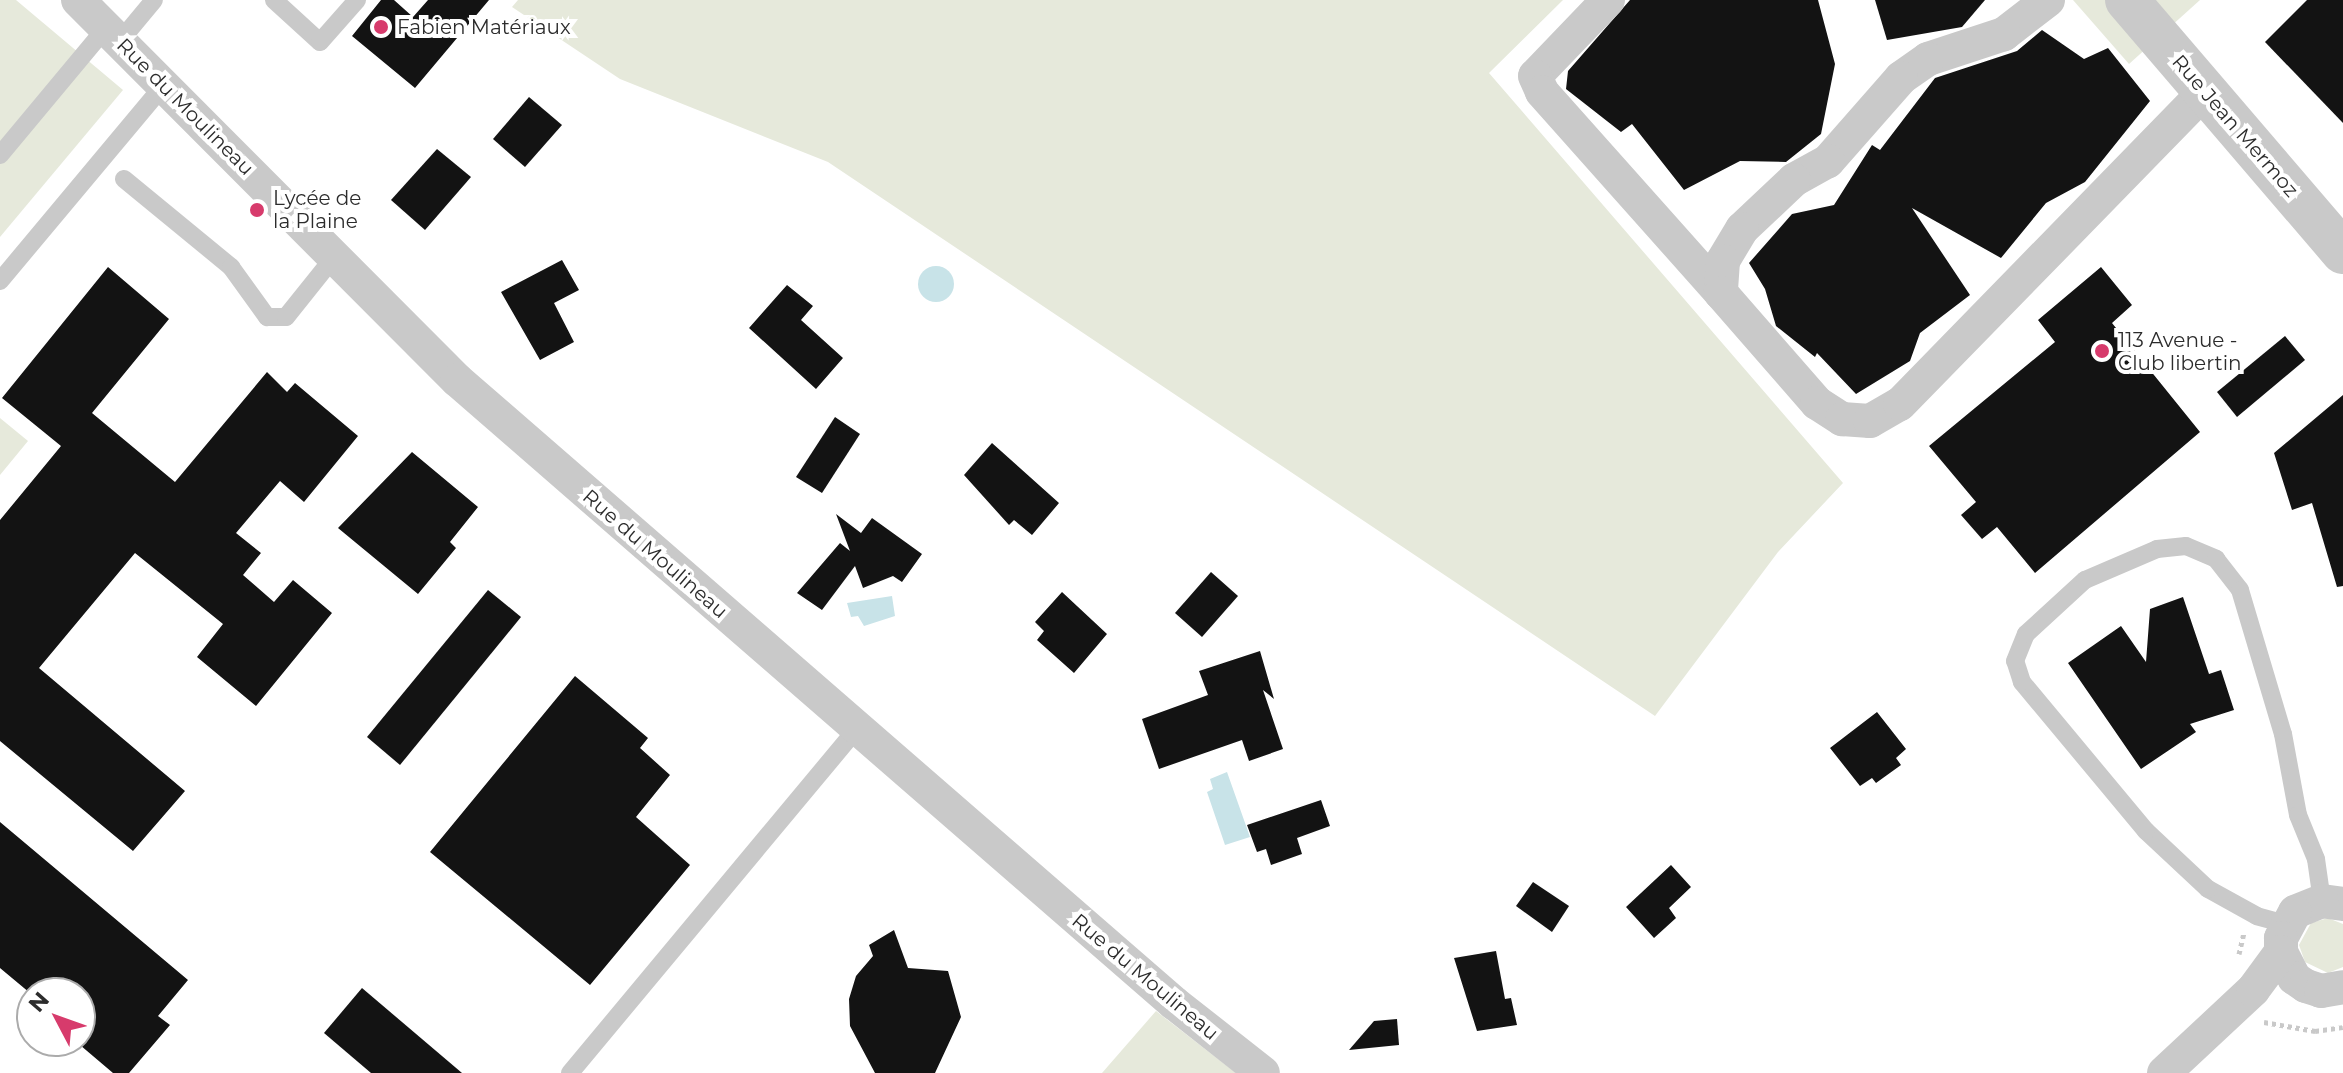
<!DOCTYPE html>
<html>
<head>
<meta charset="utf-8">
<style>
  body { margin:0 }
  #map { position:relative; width:2343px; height:1073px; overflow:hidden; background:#fff; font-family:Montserrat,sans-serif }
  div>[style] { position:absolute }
  .green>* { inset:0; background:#e6e9db }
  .water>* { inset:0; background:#c8e3e8 }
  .round { border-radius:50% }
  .building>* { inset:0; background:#131313 }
  .path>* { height:5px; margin-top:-2.5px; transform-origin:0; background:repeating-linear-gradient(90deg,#c9c9c9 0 4px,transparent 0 8px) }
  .service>* { height:18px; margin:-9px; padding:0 9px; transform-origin:9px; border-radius:9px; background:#c9c9c9 }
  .minor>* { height:34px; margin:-17px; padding:0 17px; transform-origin:17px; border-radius:17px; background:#c9c9c9 }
  .tertiary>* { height:44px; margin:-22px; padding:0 22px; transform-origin:22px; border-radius:22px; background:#c9c9c9 }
  .dots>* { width:22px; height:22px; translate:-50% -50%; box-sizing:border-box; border:4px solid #fff; border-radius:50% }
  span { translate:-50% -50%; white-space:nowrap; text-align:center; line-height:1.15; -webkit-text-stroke:8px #fff; paint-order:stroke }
  .poi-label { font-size:20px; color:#2c2c2c }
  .left { translate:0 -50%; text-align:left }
  .street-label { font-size:20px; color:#2c2c2c }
  .north { position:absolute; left:16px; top:977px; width:80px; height:80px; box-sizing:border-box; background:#fff; border:2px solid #ababab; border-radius:50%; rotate:311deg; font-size:22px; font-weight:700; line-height:32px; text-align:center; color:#2c2c2c }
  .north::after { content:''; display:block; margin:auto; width:28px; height:36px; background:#d73b6c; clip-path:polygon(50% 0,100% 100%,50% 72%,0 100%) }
</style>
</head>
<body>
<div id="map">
  <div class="green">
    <i style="clip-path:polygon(0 0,16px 0,123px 90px,0 237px)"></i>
    <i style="clip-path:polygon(518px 0,1563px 0,1489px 73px,1843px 483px,1778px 552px,1655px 716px,828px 162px,620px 79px,512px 7px)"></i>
    <i style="clip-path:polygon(2073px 0,2200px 0,2129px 64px)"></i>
    <i style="clip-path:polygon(0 418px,28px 441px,0 475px)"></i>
    <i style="clip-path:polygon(2328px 918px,2343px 924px,2343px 967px,2328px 973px,2305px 962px,2299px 945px,2311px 923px)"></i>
    <i style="clip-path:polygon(1156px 1011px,1236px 1073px,1102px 1073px)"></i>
  </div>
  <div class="water">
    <i class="round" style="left:918px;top:266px;width:36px;height:36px"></i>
    <i style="clip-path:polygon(892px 596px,895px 616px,864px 626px,858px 616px,851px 617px,847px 603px)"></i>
    <i style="clip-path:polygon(1227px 772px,1250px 837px,1225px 845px,1207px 792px,1213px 789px,1210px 779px)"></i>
  </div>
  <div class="building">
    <i style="clip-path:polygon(381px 0,394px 0,413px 17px,428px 0,489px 0,415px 88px,352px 36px)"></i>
    <i style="clip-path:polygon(1630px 0,1818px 0,1835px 64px,1821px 134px,1786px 162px,1740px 161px,1684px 190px,1632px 124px,1621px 132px,1566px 89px,1568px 71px)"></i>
    <i style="clip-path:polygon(1875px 0,1985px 0,1962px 27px,1887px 40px)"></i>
    <i style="clip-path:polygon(2307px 0,2343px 0,2343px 123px,2265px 42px)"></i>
    <i style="clip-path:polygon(2042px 30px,2084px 59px,2108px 48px,2150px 101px,2085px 182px,2046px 203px,2001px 258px,1912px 208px,1970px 295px,1920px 333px,1910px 361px,1856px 394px,1817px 353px,1815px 357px,1776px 326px,1765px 289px,1749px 263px,1792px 214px,1834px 205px,1872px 145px,1880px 150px,1935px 78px,2017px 51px)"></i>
    <i style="clip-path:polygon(529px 97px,562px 125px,525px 167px,493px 139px)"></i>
    <i style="clip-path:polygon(437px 149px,471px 177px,425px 230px,391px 200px)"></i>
    <i style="clip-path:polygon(562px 260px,579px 290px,554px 303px,574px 342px,540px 360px,501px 292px)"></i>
    <i style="clip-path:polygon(108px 267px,169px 319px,92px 413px,175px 482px,267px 372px,287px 392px,295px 383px,358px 436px,304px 502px,280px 481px,236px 533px,261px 553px,243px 575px,274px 602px,293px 580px,332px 613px,256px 706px,197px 657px,223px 624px,135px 553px,39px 668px,185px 791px,133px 851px,0 741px,0 520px,61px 446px,2px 398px)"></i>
    <i style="clip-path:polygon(2101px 267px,2132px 305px,2112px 323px,2200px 432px,2035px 573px,1997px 527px,1982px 539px,1961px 515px,1976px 502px,1929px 446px,2055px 342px,2038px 320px)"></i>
    <i style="clip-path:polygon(787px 285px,813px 306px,801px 320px,843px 358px,816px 389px,749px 328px)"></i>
    <i style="clip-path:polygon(2285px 336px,2305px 360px,2237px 417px,2217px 392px)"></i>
    <i style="clip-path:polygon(2343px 395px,2343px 586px,2337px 587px,2312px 503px,2292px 510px,2274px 453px)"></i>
    <i style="clip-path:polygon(835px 417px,860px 434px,822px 493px,796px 477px)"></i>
    <i style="clip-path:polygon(992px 443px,1059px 503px,1032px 535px,1014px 520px,1009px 525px,964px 475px)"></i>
    <i style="clip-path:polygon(412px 452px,478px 507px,450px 542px,456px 548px,418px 594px,338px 528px)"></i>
    <i style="clip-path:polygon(836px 514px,861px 533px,872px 518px,922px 554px,902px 582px,893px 576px,863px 588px,855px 566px,822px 610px,797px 593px,840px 543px,850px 551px)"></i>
    <i style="clip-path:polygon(1211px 572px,1238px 596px,1202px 637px,1175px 613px)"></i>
    <i style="clip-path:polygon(488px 590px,521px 617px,400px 765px,367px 737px)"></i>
    <i style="clip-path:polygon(1062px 592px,1107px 634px,1074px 673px,1037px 640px,1044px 631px,1035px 622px)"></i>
    <i style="clip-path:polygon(2183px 597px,2209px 674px,2221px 670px,2234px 710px,2190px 724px,2196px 732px,2141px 769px,2068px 663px,2121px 626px,2146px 662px,2150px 609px)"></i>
    <i style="clip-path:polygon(1260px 651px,1274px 699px,1263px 690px,1283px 749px,1249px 761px,1242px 740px,1159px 769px,1142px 719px,1208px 695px,1199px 671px)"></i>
    <i style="clip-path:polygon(575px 676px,648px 738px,640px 748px,670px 775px,636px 817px,690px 865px,590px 985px,430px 852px)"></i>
    <i style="clip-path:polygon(1877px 712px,1906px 749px,1896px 758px,1901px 765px,1876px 783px,1872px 778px,1860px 786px,1830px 748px)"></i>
    <i style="clip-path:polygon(1321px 800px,1330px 826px,1297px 838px,1302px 854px,1271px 865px,1266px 849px,1257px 852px,1247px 825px)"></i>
    <i style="clip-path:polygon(0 822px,188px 980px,158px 1016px,170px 1025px,129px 1073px,113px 1073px,80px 1045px,80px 993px,30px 993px,0 968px)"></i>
    <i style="clip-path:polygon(1671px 865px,1691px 887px,1669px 908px,1676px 918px,1654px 938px,1626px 907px)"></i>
    <i style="clip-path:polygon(1533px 882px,1569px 906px,1552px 932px,1516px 906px)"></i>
    <i style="clip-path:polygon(894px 930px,908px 968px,948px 971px,961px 1017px,935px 1073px,875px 1073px,850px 1026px,849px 999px,856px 976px,873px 956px,869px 945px)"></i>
    <i style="clip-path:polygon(1496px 951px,1505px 999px,1511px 998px,1517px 1025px,1477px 1031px,1454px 958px)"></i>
    <i style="clip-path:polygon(362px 988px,462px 1073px,371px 1073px,324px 1033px)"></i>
    <i style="clip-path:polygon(1397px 1019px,1399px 1045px,1349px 1050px,1374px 1021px)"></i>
  </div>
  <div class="path">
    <i style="left:2239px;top:954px;width:22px;rotate:-77deg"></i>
    <i style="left:2264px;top:1022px;width:52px;rotate:10deg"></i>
    <i style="left:2315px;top:1031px;width:28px;rotate:-8deg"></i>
  </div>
  <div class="service">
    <i style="left:274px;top:0;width:62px;rotate:42.4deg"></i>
    <i style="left:320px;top:42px;width:56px;rotate:-48.6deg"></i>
    <i style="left:120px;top:41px;width:53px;rotate:-50.3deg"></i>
    <i style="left:0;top:155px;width:165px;rotate:-50.2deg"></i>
    <i style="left:124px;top:179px;width:139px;rotate:39.4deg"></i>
    <i style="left:231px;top:267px;width:62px;rotate:54.2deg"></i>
    <i style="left:267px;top:317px;width:19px"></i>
    <i style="left:286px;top:317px;width:77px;rotate:-51.3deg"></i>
    <i style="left:0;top:281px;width:256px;rotate:-50.1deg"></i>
    <i style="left:2286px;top:924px;width:30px;rotate:-165deg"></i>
    <i style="left:2257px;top:916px;width:56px;rotate:-151.1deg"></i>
    <i style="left:2208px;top:889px;width:85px;rotate:-136.9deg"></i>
    <i style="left:2146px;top:831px;width:194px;rotate:-129.8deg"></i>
    <i style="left:2022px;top:682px;width:22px;rotate:-108deg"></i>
    <i style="left:2015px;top:661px;width:29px;rotate:-68deg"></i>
    <i style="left:2026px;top:634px;width:80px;rotate:-42.5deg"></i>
    <i style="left:2085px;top:580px;width:78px;rotate:-23.3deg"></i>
    <i style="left:2157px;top:549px;width:29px;rotate:-6deg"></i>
    <i style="left:2186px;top:546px;width:33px;rotate:23deg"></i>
    <i style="left:2216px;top:559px;width:39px;rotate:52deg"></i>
    <i style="left:2240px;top:590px;width:150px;rotate:73.4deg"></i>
    <i style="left:2283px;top:734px;width:82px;rotate:79.5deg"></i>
    <i style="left:2298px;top:815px;width:48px;rotate:67.8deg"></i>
    <i style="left:2316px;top:859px;width:42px;rotate:81.9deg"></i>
    <i style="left:570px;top:1073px;width:449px;rotate:-50.2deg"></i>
  </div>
  <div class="minor">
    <i style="left:78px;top:0;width:537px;rotate:45.08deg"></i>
    <i style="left:457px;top:380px;width:950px;rotate:40.99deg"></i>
    <i style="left:1174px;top:1003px;width:113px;rotate:38.2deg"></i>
    <i style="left:1608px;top:0;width:105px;rotate:133.8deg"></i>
    <i style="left:1535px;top:76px;width:17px;rotate:66deg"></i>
    <i style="left:1542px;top:92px;width:269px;rotate:48.3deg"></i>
    <i style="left:2048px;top:0;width:56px;rotate:142.3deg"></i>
    <i style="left:2004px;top:34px;width:80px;rotate:161.8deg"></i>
    <i style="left:1928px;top:59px;width:33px;rotate:145deg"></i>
    <i style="left:1901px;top:78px;width:111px;rotate:131.3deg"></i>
    <i style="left:1828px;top:161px;width:39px;rotate:151deg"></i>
    <i style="left:1794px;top:180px;width:71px;rotate:136.7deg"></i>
    <i style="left:1742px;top:229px;width:37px;rotate:121deg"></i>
    <i style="left:1723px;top:261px;width:32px;rotate:94deg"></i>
    <i style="left:1721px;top:293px;width:146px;rotate:48.9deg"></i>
    <i style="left:1817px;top:403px;width:30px;rotate:33deg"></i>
    <i style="left:1842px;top:419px;width:28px;rotate:4deg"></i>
    <i style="left:1870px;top:421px;width:34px;rotate:-30deg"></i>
    <i style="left:1900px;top:404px;width:437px;rotate:-45.7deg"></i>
    <i style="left:2343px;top:904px;width:21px;rotate:-172deg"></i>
    <i style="left:2322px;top:901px;width:29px;rotate:158deg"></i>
    <i style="left:2295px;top:912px;width:30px;rotate:118deg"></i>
    <i style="left:2281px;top:938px;width:14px;rotate:90deg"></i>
    <i style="left:2281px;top:952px;width:29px;rotate:63deg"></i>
    <i style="left:2294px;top:978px;width:14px;rotate:34deg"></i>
    <i style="left:2306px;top:986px;width:16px;rotate:18deg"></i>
    <i style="left:2321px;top:991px;width:22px;rotate:-10deg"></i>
    <i style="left:2164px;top:1073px;width:122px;rotate:-43deg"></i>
    <i style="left:2253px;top:990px;width:47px;rotate:-53.6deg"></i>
  </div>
  <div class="tertiary">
    <i style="left:2127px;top:0;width:332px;rotate:49.4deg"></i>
  </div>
  <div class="dots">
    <i style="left:381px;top:27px;background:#d73b6c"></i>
    <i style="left:257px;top:210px;background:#d73b6c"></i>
    <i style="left:2102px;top:351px;background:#d73b6c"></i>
  </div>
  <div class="poi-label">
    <span class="left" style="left:397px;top:27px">Fabien Matériaux</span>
    <span class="left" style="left:273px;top:210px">Lycée de<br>la Plaine</span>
    <span class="left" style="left:2118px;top:352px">113 Avenue -<br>Club libertin</span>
  </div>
  <div class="street-label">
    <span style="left:185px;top:107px;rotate:45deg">Rue du Moulineau</span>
    <span style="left:2235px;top:126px;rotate:49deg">Rue Jean Mermoz</span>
    <span style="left:655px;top:554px;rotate:41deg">Rue du Moulineau</span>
    <span style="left:1145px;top:977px;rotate:40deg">Rue du Moulineau</span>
  </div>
  <div class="north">N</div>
</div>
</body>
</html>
